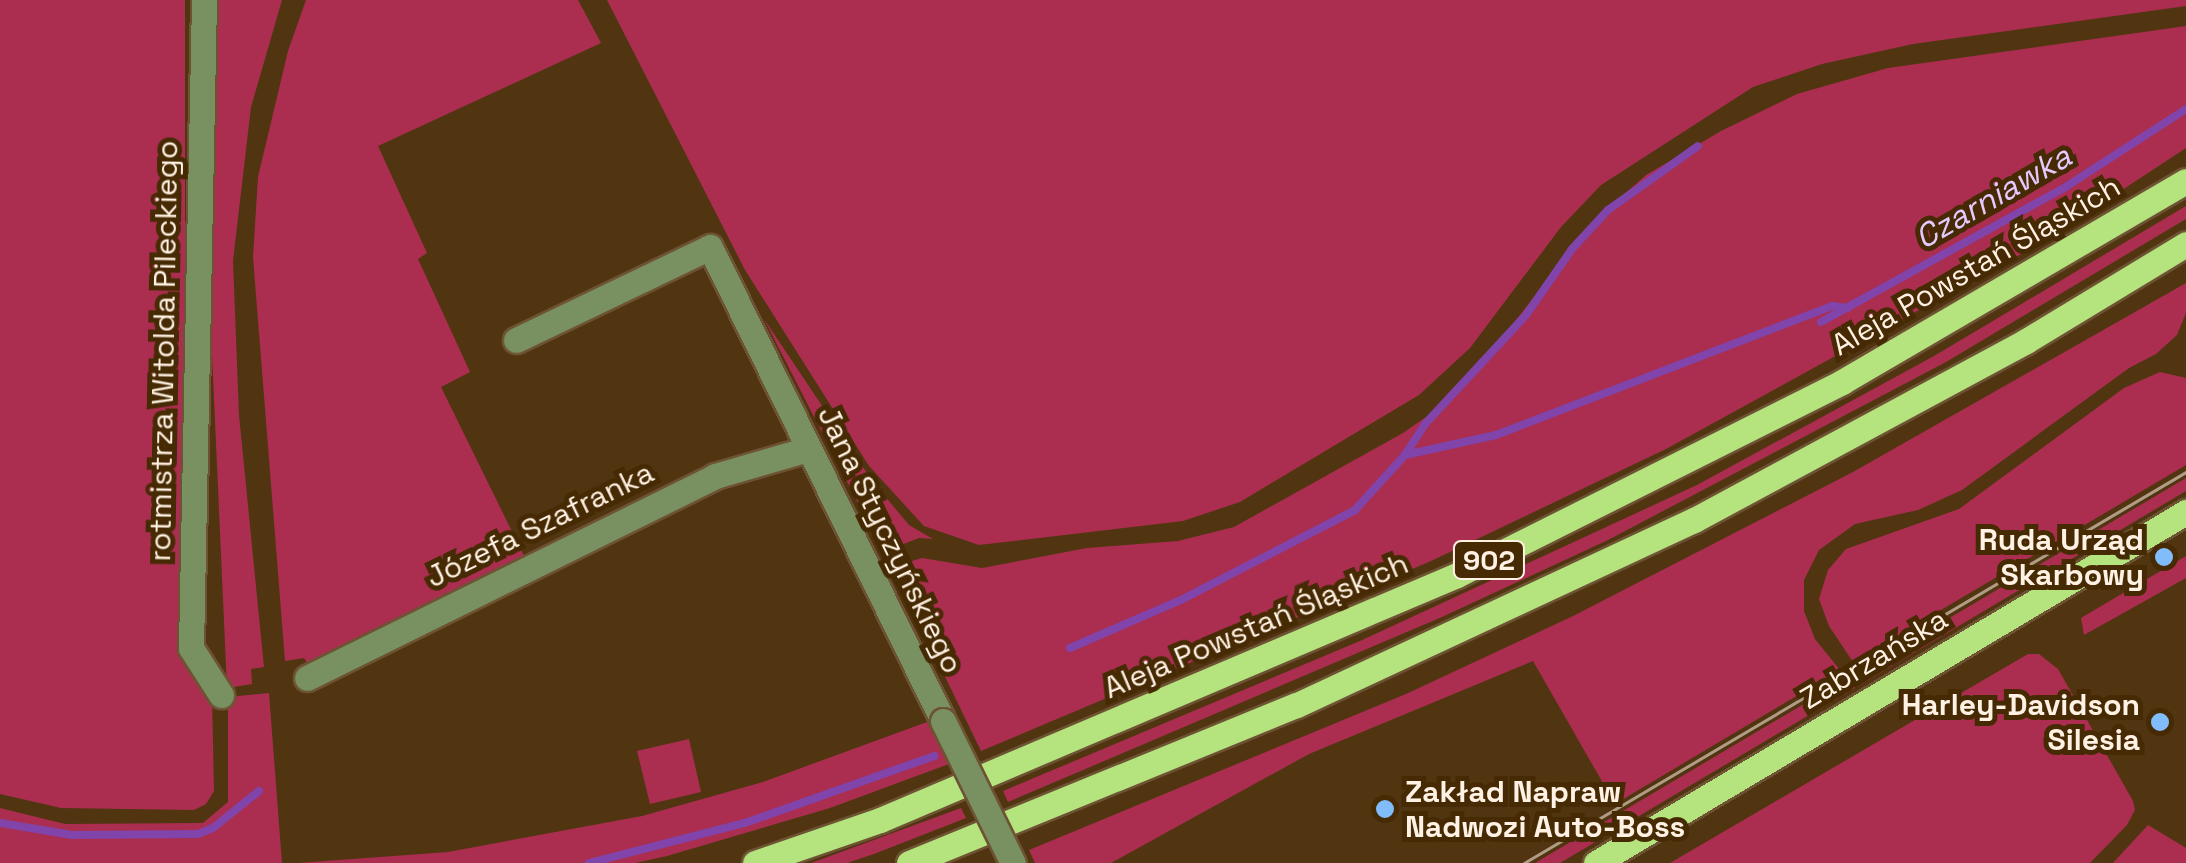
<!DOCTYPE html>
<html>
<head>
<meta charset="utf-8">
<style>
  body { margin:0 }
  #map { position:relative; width:2186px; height:863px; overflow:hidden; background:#513511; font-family:"Space Grotesk",sans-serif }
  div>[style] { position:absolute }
  .green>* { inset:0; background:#ab2e50 }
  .stream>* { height:8px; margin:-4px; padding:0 4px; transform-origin:4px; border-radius:4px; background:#8144aa }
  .roads { filter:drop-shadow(2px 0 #6d5333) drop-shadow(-2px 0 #6d5333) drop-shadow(0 2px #6d5333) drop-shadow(0 -2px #6d5333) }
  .minor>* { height:25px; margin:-12.5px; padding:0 12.5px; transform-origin:12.5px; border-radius:12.5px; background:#799060 }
  .major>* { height:25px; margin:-12.5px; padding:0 12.5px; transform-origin:12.5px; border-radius:12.5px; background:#b5e47f }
  .tram>* { height:2.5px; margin:-1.25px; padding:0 1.25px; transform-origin:1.25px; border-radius:1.25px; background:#b09c84 }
  .bridges { filter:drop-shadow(2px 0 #6d5333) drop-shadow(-2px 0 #6d5333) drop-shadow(0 2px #6d5333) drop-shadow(0 -2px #6d5333) }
  .minor-bridge>* { height:25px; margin:-12.5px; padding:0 12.5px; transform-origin:12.5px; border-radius:12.5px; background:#799060 }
  .dots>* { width:28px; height:28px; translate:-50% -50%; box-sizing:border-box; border:5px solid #462a04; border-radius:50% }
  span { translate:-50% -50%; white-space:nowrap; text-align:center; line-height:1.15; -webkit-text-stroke:10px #462a04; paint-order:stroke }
  .shield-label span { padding:2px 8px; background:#462a04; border:2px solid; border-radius:8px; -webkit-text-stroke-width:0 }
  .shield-label { font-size:28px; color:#fff1e3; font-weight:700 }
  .street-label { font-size:30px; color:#fff1e3 }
  .poi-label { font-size:30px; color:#fff1e3; font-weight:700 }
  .right { translate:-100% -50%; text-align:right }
  .left { translate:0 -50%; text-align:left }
  .water-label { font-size:32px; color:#e6caff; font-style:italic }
</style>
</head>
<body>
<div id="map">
  <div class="green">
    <i style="clip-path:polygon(0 0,185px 0,185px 648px,212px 696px,214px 791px,206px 804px,194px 810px,61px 808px,0 794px)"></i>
    <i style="clip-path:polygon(217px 0,282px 0,251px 107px,233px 261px,239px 415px,264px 667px,251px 669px,252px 684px,227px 688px,205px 198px,214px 105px)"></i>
    <i style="clip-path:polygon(306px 0,578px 0,601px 43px,378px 146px,427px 253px,418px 259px,470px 372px,441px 387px,524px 556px,308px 664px,304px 658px,285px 661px,253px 257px,258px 177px,288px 51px)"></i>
    <i style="clip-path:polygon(607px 0,2186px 0,2186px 6px,1913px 44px,1822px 64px,1753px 87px,1601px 185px,1561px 227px,1470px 348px,1419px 395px,1240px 502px,1183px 521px,979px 545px,924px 526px,869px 466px,745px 270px)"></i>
    <i style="clip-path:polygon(2186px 26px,2186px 148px,2043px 242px,1666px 449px,1431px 561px,981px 751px,892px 567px,922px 558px,982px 568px,1087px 548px,1178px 541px,1234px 527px,1403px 433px,1456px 396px,1575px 245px,1619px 199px,1646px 175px,1721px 131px,1797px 94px,1888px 68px)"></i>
    <i style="clip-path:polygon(2186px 206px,2186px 219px,1946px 362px,1608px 540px,1442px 617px,1008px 802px,1003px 791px,1360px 641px,1697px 485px,1934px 356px)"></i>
    <i style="clip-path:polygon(2186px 283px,2186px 313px,2177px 335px,2156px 354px,2129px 368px,1962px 490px,1918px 510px,1855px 524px,1819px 550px,1804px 580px,1804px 611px,1815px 639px,1840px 670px,1615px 804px,1533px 661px,1309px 754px,1111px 863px,1035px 863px,1029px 850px,1406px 694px,1573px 616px,1853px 472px)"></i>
    <i style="clip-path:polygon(764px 319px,873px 482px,909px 525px,933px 539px,919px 538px,883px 552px)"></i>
    <i style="clip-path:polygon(2160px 372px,2186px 378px,2186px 465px,1853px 662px,1829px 626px,1819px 599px,1828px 570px,1846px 549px,1959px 509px,2124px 388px)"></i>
    <i style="clip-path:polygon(2186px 478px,2186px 491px,1560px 863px,1535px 863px)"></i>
    <i style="clip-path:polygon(2186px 556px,2186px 578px,2084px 635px,2081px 618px)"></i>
    <i style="clip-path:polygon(2028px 654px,2039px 654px,2058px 669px,2133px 801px,2135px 810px,2127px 825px,2090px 863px,1670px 863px)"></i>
    <i style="clip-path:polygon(269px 693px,282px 863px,0 863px,0 808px,65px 824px,203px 823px,228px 802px,228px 697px)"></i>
    <i style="clip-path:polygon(927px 722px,949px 764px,830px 808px,667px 856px,635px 863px,298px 863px,448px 852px,642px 816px,763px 782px)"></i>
    <i style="clip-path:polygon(689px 739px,701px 792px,650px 804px,637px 751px)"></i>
    <i style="clip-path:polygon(961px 808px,966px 818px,874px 854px,847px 863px,811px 863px)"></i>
    <i style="clip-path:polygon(2148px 825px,2186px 848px,2186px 863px,2113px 863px)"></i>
  </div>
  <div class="stream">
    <i style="left:1821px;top:322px;width:277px;rotate:-28.9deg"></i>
    <i style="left:2064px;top:188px;width:145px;rotate:-32.9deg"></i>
    <i style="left:1405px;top:455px;width:93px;rotate:-12.4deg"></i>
    <i style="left:1496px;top:435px;width:360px;rotate:-21deg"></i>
    <i style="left:1832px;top:306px;width:16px;rotate:7deg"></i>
    <i style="left:1070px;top:648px;width:121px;rotate:-23.4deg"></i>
    <i style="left:1181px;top:600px;width:196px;rotate:-27.3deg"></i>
    <i style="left:1355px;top:510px;width:74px;rotate:-47.7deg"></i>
    <i style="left:1405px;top:455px;width:38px;rotate:-57deg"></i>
    <i style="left:1426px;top:423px;width:147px;rotate:-47.2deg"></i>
    <i style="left:1526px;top:315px;width:80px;rotate:-55.1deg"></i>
    <i style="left:1572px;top:249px;width:53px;rotate:-47.3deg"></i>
    <i style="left:1608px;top:210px;width:110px;rotate:-35.4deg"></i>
    <i style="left:0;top:823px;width:73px;rotate:9.5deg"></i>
    <i style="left:72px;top:835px;width:126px;rotate:-0.5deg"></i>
    <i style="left:198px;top:834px;width:16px;rotate:-22deg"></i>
    <i style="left:213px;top:828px;width:59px;rotate:-38.8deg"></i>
    <i style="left:589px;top:863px;width:161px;rotate:-14.4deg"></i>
    <i style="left:745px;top:823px;width:201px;rotate:-19.5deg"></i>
  </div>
  <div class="roads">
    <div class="minor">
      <i style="left:204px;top:0;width:648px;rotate:91.15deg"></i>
      <i style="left:191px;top:648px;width:56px;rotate:57.4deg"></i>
      <i style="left:516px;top:340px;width:215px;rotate:-25.6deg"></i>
      <i style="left:710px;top:247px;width:528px;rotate:63.82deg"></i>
      <i style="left:307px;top:678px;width:455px;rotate:-26.3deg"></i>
      <i style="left:715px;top:476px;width:97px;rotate:-16.2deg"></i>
    </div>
    <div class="major">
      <i style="left:755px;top:863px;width:132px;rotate:-19deg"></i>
      <i style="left:880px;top:820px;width:627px;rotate:-23.01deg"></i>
      <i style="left:1457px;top:575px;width:431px;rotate:-26.6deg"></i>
      <i style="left:1842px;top:382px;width:398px;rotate:-30.3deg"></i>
      <i style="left:909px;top:863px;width:419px;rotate:-22.2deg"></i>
      <i style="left:1297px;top:705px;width:438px;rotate:-25deg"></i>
      <i style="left:1694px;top:520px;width:377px;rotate:-28.3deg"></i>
      <i style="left:2026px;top:341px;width:187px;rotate:-31.2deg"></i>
      <i style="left:1596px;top:863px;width:687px;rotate:-30.75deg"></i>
    </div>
  </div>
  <div class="tram">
    <i style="left:1524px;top:863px;width:769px;rotate:-30.57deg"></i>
  </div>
  <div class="bridges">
    <div class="minor-bridge">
      <i style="left:943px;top:721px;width:158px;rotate:63.8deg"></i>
    </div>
  </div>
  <div class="dots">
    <i style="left:2164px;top:557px;background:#80bdfa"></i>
    <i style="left:2160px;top:722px;background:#80bdfa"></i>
    <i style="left:1385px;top:809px;background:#80bdfa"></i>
  </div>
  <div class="shield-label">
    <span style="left:1489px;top:560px">902</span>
  </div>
  <div class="street-label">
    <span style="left:1976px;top:266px;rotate:-30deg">Aleja Powstań Śląskich</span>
    <span style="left:164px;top:351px;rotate:-89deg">rotmistrza Witolda Pileckiego</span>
    <span style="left:540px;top:525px;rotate:-26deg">Józefa Szafranka</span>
    <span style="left:890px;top:540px;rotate:64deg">Jana Styczyńskiego</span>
    <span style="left:1256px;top:626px;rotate:-23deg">Aleja Powstań Śląskich</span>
    <span style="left:1874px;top:659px;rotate:-31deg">Zabrzańska</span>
  </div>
  <div class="poi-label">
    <span class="right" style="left:2144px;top:557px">Ruda Urząd<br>Skarbowy</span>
    <span class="right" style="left:2140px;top:722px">Harley-Davidson<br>Silesia</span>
    <span class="left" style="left:1405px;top:809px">Zakład Napraw<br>Nadwozi Auto-Boss</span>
  </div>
  <div class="water-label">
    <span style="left:1993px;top:197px;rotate:-30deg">Czarniawka</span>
  </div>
</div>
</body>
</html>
